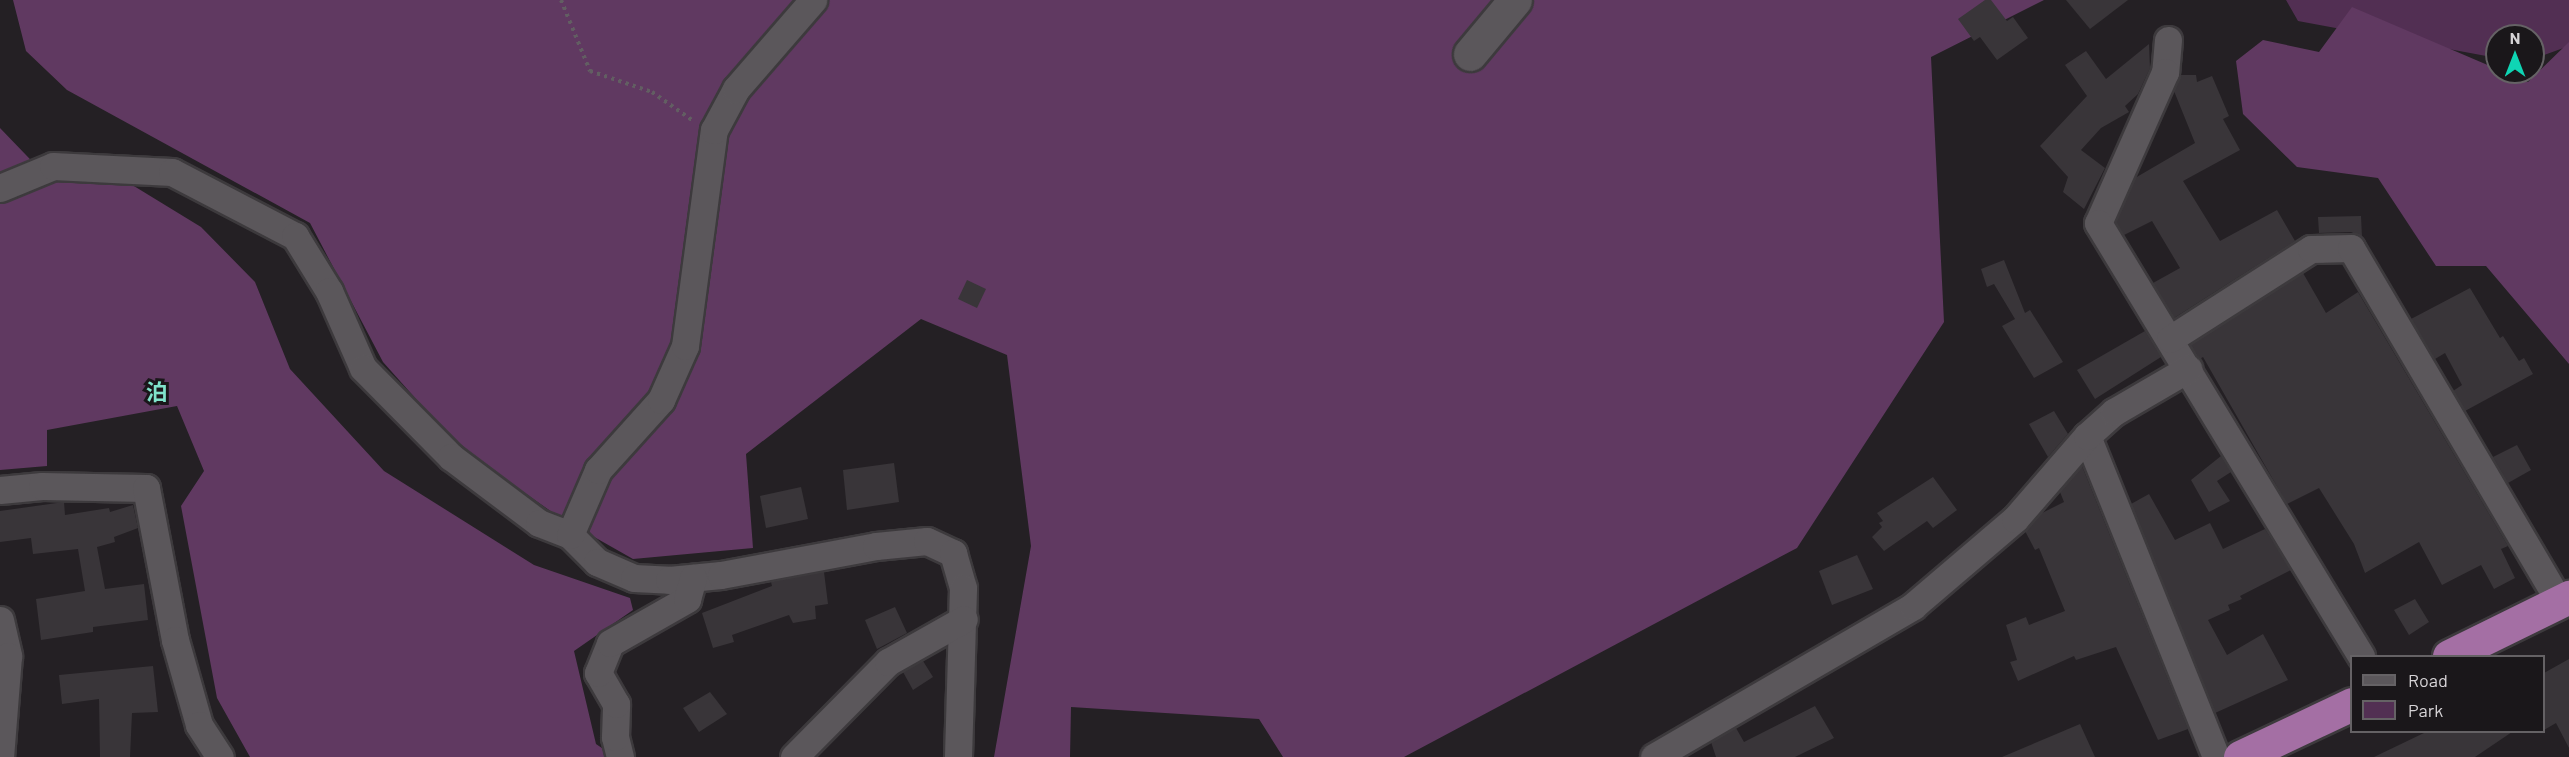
<!DOCTYPE html>
<html>
<head>
<meta charset="utf-8">
<style>
  body { margin:0 }
  #map { position:relative; width:2569px; height:757px; overflow:hidden; background:#242024; font-family:Barlow,"Noto Sans JP",sans-serif }
  div>[style] { position:absolute }
  .green>* { inset:0; background:#522f53 }
  .forest>* { inset:0; background:#603961 }
  .building>* { inset:0; background:#393539 }
  .path>* { height:4px; margin-top:-2px; transform-origin:0; background:repeating-linear-gradient(90deg,#625e62 0 3px,transparent 0 7.5px) }
  .roads { filter:drop-shadow(2px 0 #3d3a3d) drop-shadow(-2px 0 #3d3a3d) drop-shadow(0 2px #3d3a3d) drop-shadow(0 -2px #3d3a3d) }
  .street>* { height:27px; margin:-13.5px; padding:0 13.5px; transform-origin:13.5px; border-radius:13.5px; background:#5b575b }
  .secondary>* { height:33px; margin:-16.5px; padding:0 16.5px; transform-origin:16.5px; border-radius:16.5px; background:#5b575b }
  .highway>* { height:33px; margin:-16.5px; padding:0 16.5px; transform-origin:16.5px; border-radius:16.5px; background:#a46fa4 }
  span { translate:-50% -50%; white-space:nowrap; text-align:center; line-height:1.15; -webkit-text-stroke:6px #1a171a; paint-order:stroke }
  .quarter-label { font-size:22px; color:#80e3cb; font-weight:700 }
  .legend { position:absolute; left:2350px; top:655px; width:195px; height:78px; box-sizing:border-box; background:#1a171a; border:2px solid #656265; margin:0; padding:8px 10px; list-style:none; font-size:18px; color:#d6d3d6 }
  .legend li { display:flex; align-items:center; gap:12px; height:30px }
  .legend b { width:30px; border:2px solid #656265 }
  .north { position:absolute; left:2485px; top:24px; width:60px; height:60px; box-sizing:border-box; background:#1a171a; border:2px solid #656265; border-radius:50%; rotate:0deg; font-size:16px; font-weight:700; line-height:24px; text-align:center; color:#d6d3d6 }
  .north::after { content:''; display:block; margin:auto; width:21px; height:27px; background:#0fd5b4; clip-path:polygon(50% 0,100% 100%,50% 72%,0 100%) }
</style>
</head>
<body>
<div id="map">
  <div class="green">
    <i style="clip-path:polygon(2286px 0,2569px 0,2569px 46px,2533px 59px,2533px 36px,2497px 36px,2497px 58px,2298px 21px)"></i>
  </div>
  <div class="forest">
    <i style="clip-path:polygon(13px 0,2044px 0,1931px 57px,1944px 322px,1797px 548px,1404px 757px,1283px 757px,1259px 719px,1071px 707px,1070px 757px,994px 757px,1031px 546px,1007px 355px,921px 319px,746px 454px,753px 548px,633px 559px,559px 517px,458px 446px,383px 362px,310px 223px,67px 90px,26px 51px)"></i>
    <i style="clip-path:polygon(2352px 7px,2497px 69px,2497px 72px,2528px 82px,2569px 42px,2569px 364px,2486px 266px,2436px 266px,2378px 178px,2297px 167px,2243px 114px,2236px 61px,2263px 40px,2319px 52px)"></i>
    <i style="clip-path:polygon(0 128px,52px 182px,129px 183px,201px 227px,255px 282px,290px 369px,384px 471px,534px 565px,630px 598px,633px 610px,574px 651px,596px 744px,615px 757px,250px 757px,217px 698px,181px 506px,204px 471px,177px 406px,47px 430px,47px 466px,0 470px)"></i>
  </div>
  <div class="building">
    <i style="clip-path:polygon(1985px 0,1991px 0,2007px 21px,2013px 17px,2028px 38px,1997px 60px,1980px 37px,1974px 41px,1958px 19px)"></i>
    <i style="clip-path:polygon(2066px 0,2128px 0,2090px 29px)"></i>
    <i style="clip-path:polygon(2149px 44px,2150px 68px,2138px 94px,2125px 106px,2129px 112px,2101px 128px,2081px 150px,2105px 168px,2084px 209px,2063px 192px,2068px 177px,2040px 146px,2087px 96px,2065px 65px,2086px 51px,2106px 79px)"></i>
    <i style="clip-path:polygon(2180px 75px,2196px 75px,2197px 82px,2212px 76px,2229px 116px,2223px 119px,2240px 150px,2183px 181px,2220px 241px,2277px 210px,2295px 241px,2174px 318px,2153px 283px,2180px 268px,2152px 221px,2124px 235px,2116px 222px,2135px 178px,2195px 143px,2174px 91px)"></i>
    <i style="clip-path:polygon(2361px 216px,2362px 237px,2351px 232px,2319px 233px,2318px 217px)"></i>
    <i style="clip-path:polygon(2004px 260px,2025px 313px,2030px 310px,2063px 362px,2034px 378px,2002px 326px,2015px 319px,1994px 284px,1987px 287px,1981px 269px)"></i>
    <i style="clip-path:polygon(2303px 273px,2326px 313px,2358px 292px,2508px 546px,2501px 549px,2515px 578px,2494px 589px,2481px 565px,2442px 585px,2419px 542px,2365px 573px,2354px 544px,2319px 488px,2287px 504px,2203px 357px,2200px 359px,2190px 345px)"></i>
    <i style="clip-path:polygon(967px 280px,986px 289px,977px 308px,958px 299px)"></i>
    <i style="clip-path:polygon(2470px 288px,2500px 338px,2503px 336px,2519px 361px,2524px 358px,2533px 374px,2465px 411px,2453px 391px,2462px 385px,2445px 353px,2435px 359px,2411px 319px)"></i>
    <i style="clip-path:polygon(2145px 331px,2161px 357px,2095px 399px,2077px 370px)"></i>
    <i style="clip-path:polygon(2054px 411px,2068px 434px,2048px 457px,2029px 424px)"></i>
    <i style="clip-path:polygon(2517px 445px,2531px 470px,2508px 483px,2493px 457px)"></i>
    <i style="clip-path:polygon(2221px 456px,2231px 472px,2217px 481px,2230px 501px,2209px 512px,2191px 480px)"></i>
    <i style="clip-path:polygon(894px 463px,899px 502px,847px 510px,843px 470px)"></i>
    <i style="clip-path:polygon(2082px 466px,2188px 729px,2158px 740px,2116px 647px,2076px 660px,2074px 656px,2018px 681px,2010px 662px,2017px 660px,2006px 625px,2026px 617px,2029px 625px,2065px 611px,2039px 548px,2035px 550px,2025px 531px,2040px 514px,2064px 502px,2060px 492px)"></i>
    <i style="clip-path:polygon(1933px 477px,1957px 510px,1933px 528px,1927px 521px,1884px 551px,1872px 537px,1882px 527px,1879px 523px,1883px 521px,1877px 513px)"></i>
    <i style="clip-path:polygon(801px 487px,808px 519px,766px 528px,760px 496px)"></i>
    <i style="clip-path:polygon(2149px 494px,2175px 540px,2210px 523px,2223px 549px,2265px 529px,2291px 570px,2240px 596px,2242px 599px,2228px 605px,2230px 610px,2208px 620px,2227px 655px,2263px 634px,2288px 680px,2215px 713px,2131px 504px)"></i>
    <i style="clip-path:polygon(64px 502px,65px 515px,109px 508px,110px 512px,133px 505px,138px 528px,114px 537px,115px 542px,97px 547px,105px 589px,144px 584px,148px 620px,93px 627px,93px 632px,41px 640px,36px 599px,85px 591px,78px 549px,33px 554px,31px 538px,0 542px,0 511px)"></i>
    <i style="clip-path:polygon(1857px 555px,1873px 589px,1832px 605px,1819px 571px)"></i>
    <i style="clip-path:polygon(824px 572px,828px 604px,815px 606px,816px 619px,793px 623px,789px 615px,732px 635px,734px 642px,713px 648px,702px 613px,772px 586px,771px 582px)"></i>
    <i style="clip-path:polygon(2415px 599px,2429px 622px,2409px 635px,2394px 610px)"></i>
    <i style="clip-path:polygon(895px 607px,907px 633px,877px 649px,865px 620px)"></i>
    <i style="clip-path:polygon(2569px 659px,2569px 748px,2556px 723px,2544px 730px,2544px 673px)"></i>
    <i style="clip-path:polygon(923px 661px,933px 677px,913px 690px,903px 672px)"></i>
    <i style="clip-path:polygon(153px 666px,158px 712px,132px 713px,130px 757px,100px 757px,99px 699px,62px 704px,59px 675px)"></i>
    <i style="clip-path:polygon(710px 692px,727px 714px,699px 732px,683px 708px)"></i>
    <i style="clip-path:polygon(1815px 706px,1834px 738px,1795px 757px,1716px 757px,1711px 742px,1736px 728px,1744px 742px)"></i>
    <i style="clip-path:polygon(2080px 724px,2095px 757px,2002px 757px)"></i>
    <i style="clip-path:polygon(2426px 732px,2512px 732px,2475px 757px,2374px 757px)"></i>
  </div>
  <div class="path">
    <i style="left:561px;top:0;width:77px;rotate:67.8deg"></i>
    <i style="left:590px;top:71px;width:65px;rotate:18.7deg"></i>
    <i style="left:652px;top:92px;width:49px;rotate:35deg"></i>
  </div>
  <div class="roads">
    <div class="street">
      <i style="left:2168px;top:40px;width:32px;rotate:95deg"></i>
      <i style="left:2165px;top:72px;width:165px;rotate:113.9deg"></i>
      <i style="left:2098px;top:223px;width:507px;rotate:58.73deg"></i>
      <i style="left:0;top:188px;width:57px;rotate:-22.5deg"></i>
      <i style="left:53px;top:166px;width:119px;rotate:2.9deg"></i>
      <i style="left:172px;top:172px;width:139px;rotate:27.5deg"></i>
      <i style="left:295px;top:236px;width:65px;rotate:58.3deg"></i>
      <i style="left:329px;top:291px;width:84px;rotate:66.2deg"></i>
      <i style="left:363px;top:368px;width:125px;rotate:45.3deg"></i>
      <i style="left:451px;top:457px;width:110px;rotate:36.9deg"></i>
      <i style="left:539px;top:523px;width:33px;rotate:21deg"></i>
      <i style="left:570px;top:535px;width:38px;rotate:45deg"></i>
      <i style="left:597px;top:562px;width:40px;rotate:23.4deg"></i>
      <i style="left:634px;top:578px;width:35px;rotate:3deg"></i>
      <i style="left:669px;top:580px;width:52px;rotate:-5.5deg"></i>
      <i style="left:721px;top:575px;width:158px;rotate:-10.6deg"></i>
      <i style="left:876px;top:546px;width:51px;rotate:-5.6deg"></i>
      <i style="left:927px;top:541px;width:29px;rotate:25deg"></i>
      <i style="left:953px;top:553px;width:36px;rotate:74deg"></i>
      <i style="left:963px;top:588px;width:169px;rotate:91.7deg"></i>
      <i style="left:2170px;top:339px;width:167px;rotate:-32.6deg"></i>
      <i style="left:2311px;top:249px;width:40px;rotate:-1.4deg"></i>
      <i style="left:2351px;top:248px;width:412px;rotate:59.5deg"></i>
      <i style="left:2087px;top:436px;width:346px;rotate:68.1deg"></i>
      <i style="left:0;top:490px;width:42px;rotate:-5.4deg"></i>
      <i style="left:42px;top:486px;width:104px;rotate:1.1deg"></i>
      <i style="left:146px;top:488px;width:155px;rotate:79.2deg"></i>
      <i style="left:175px;top:640px;width:88px;rotate:74.2deg"></i>
      <i style="left:199px;top:725px;width:38px;rotate:57deg"></i>
      <i style="left:570px;top:535px;width:71px;rotate:-66.7deg"></i>
      <i style="left:598px;top:470px;width:94px;rotate:-48deg"></i>
      <i style="left:661px;top:400px;width:59px;rotate:-66deg"></i>
      <i style="left:685px;top:346px;width:218px;rotate:-82.4deg"></i>
      <i style="left:714px;top:130px;width:47px;rotate:-61.8deg"></i>
      <i style="left:736px;top:89px;width:118px;rotate:-49.1deg"></i>
      <i style="left:0;top:620px;width:37px;rotate:77deg"></i>
      <i style="left:8px;top:656px;width:101px;rotate:94.5deg"></i>
      <i style="left:620px;top:757px;width:21px;rotate:-104deg"></i>
      <i style="left:615px;top:737px;width:33px;rotate:-88deg"></i>
      <i style="left:616px;top:704px;width:36px;rotate:-120deg"></i>
      <i style="left:598px;top:673px;width:32px;rotate:-68deg"></i>
      <i style="left:610px;top:643px;width:89px;rotate:-29.7deg"></i>
      <i style="left:687px;top:599px;width:22px;rotate:-74deg"></i>
      <i style="left:794px;top:757px;width:134px;rotate:-45.3deg"></i>
      <i style="left:888px;top:662px;width:87px;rotate:-29.5deg"></i>
      <i style="left:1654px;top:757px;width:300px;rotate:-30.2deg"></i>
      <i style="left:1913px;top:606px;width:134px;rotate:-40.5deg"></i>
      <i style="left:2015px;top:519px;width:110px;rotate:-49.1deg"></i>
      <i style="left:2087px;top:436px;width:36px;rotate:-42deg"></i>
      <i style="left:2114px;top:412px;width:86px;rotate:-30.2deg"></i>
    </div>
    <div class="secondary">
      <i style="left:1470px;top:54px;width:70px;rotate:-50.2deg"></i>
    </div>
    <div class="highway">
      <i style="left:2449px;top:656px;width:134px;rotate:-26.2deg"></i>
      <i style="left:2240px;top:757px;width:124px;rotate:-25.3deg"></i>
    </div>
  </div>
  <div class="quarter-label">
    <span style="left:157px;top:392px">泊</span>
  </div>
  <ul class="legend">
  <li><b style="height:8px;background:#5b575b"></b>Road</li>
  <li><b style="height:16px;background:#522f53"></b>Park</li>
  </ul>
  <div class="north">N</div>
</div>
</body>
</html>
